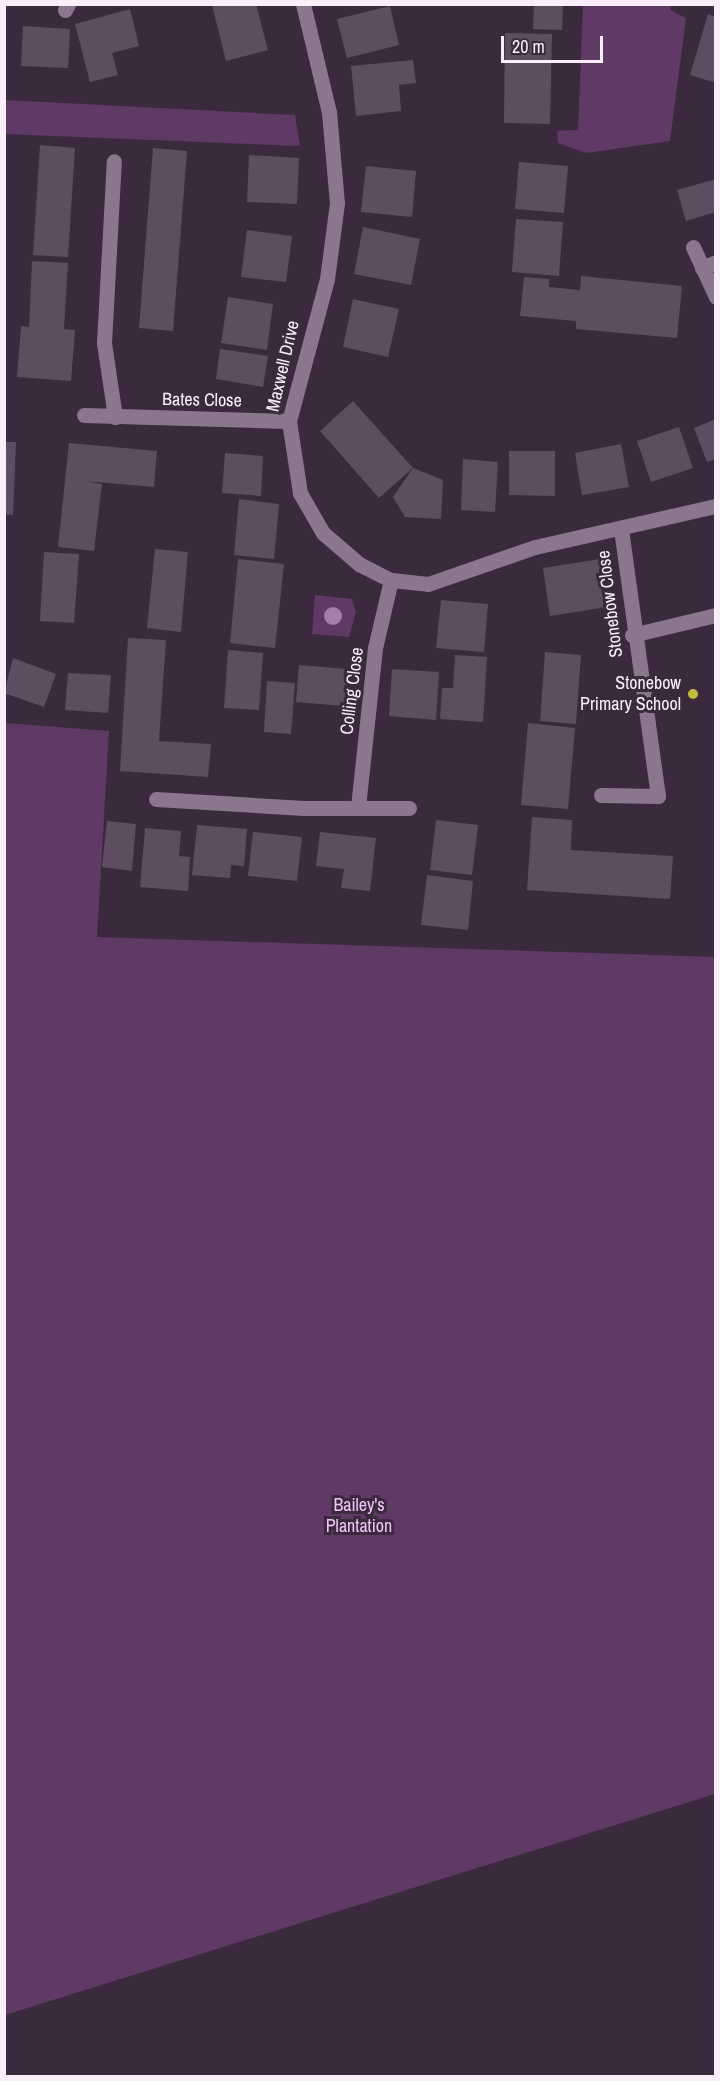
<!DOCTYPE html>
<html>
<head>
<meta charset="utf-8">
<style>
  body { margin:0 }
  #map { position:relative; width:720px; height:2081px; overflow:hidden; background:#3b2a3d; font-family:"Archivo Narrow",sans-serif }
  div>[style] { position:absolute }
  .green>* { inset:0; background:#5f3a65 }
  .building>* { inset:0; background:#5e4c61 }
  .service>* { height:15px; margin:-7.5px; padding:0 7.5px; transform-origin:7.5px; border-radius:7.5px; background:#8a778e }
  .minor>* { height:15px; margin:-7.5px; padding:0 7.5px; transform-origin:7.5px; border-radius:7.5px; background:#8a778e }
  .trees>* { width:18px; height:18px; margin:-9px; border-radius:50%; background:#a17fa6 }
  .dots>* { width:16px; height:16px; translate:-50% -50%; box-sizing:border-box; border:3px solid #3b2a3d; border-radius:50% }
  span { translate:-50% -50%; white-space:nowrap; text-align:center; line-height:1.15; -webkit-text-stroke:6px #3b2a3d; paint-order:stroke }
  .street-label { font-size:18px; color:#f9eefa }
  .poi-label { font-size:18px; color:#f9eefa }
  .right { translate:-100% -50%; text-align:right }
  .park-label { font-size:18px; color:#f4c4fc }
  .frame { position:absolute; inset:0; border:6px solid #f9eefa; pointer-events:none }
  .scale { position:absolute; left:501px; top:36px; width:102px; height:27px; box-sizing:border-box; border:3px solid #f9eefa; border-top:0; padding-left:8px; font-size:18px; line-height:21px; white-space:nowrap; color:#f9eefa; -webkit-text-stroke:4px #3b2a3d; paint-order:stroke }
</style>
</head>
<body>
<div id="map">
  <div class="green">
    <i style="clip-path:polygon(583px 5px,671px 5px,670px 10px,686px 18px,670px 141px,586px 153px,558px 143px,557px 131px,578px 130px)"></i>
    <i style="clip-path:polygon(5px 100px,295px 115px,300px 146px,5px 134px)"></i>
    <i style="clip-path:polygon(315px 595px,352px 599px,356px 612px,349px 637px,312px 634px)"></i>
    <i style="clip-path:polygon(5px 723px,109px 731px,97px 937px,716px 957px,715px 1794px,5px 2015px)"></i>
  </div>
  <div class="building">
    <i style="clip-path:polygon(256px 4px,268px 50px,226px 61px,212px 5px)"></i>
    <i style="clip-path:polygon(534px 4px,563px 4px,562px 30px,533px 29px)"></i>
    <i style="clip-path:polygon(390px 6px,399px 45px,347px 58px,337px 19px)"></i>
    <i style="clip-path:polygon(130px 9px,139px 46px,112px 53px,118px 75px,90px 82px,75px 24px)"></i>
    <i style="clip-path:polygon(708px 14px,716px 17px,716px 83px,690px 75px)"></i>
    <i style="clip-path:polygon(23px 26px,70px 29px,68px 68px,21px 66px)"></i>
    <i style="clip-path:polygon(505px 33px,552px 34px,550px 124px,504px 123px)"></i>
    <i style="clip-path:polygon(413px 60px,416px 83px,399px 85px,401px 111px,356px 116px,351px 66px)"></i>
    <i style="clip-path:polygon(40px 145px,75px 148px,68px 257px,33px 255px)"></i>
    <i style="clip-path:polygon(153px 148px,187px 151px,173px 331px,139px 328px)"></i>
    <i style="clip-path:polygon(249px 155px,299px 158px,297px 204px,247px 202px)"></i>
    <i style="clip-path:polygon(519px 162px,568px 166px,564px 213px,515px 209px)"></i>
    <i style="clip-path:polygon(366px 166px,416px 171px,412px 217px,361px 212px)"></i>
    <i style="clip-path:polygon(716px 179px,716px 212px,686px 221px,677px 190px)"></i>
    <i style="clip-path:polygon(516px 219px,563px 222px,559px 276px,512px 272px)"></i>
    <i style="clip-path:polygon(363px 227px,420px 239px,411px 285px,354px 274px)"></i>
    <i style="clip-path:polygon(247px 230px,292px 236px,286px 282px,241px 277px)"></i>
    <i style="clip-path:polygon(32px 261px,68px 263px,64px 329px,75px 330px,71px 381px,17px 377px,21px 326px,29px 327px)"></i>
    <i style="clip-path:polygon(581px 276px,682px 286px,677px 338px,576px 329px,576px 321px,520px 316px,524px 277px,549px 279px,549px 287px,580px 290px)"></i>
    <i style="clip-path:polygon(228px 297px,273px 304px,267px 350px,221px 343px)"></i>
    <i style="clip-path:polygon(353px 299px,399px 309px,388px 357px,343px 347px)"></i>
    <i style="clip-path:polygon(220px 349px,268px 356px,263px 387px,216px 379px)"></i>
    <i style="clip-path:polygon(353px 401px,413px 468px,379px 498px,320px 431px)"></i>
    <i style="clip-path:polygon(716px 419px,716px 459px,707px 462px,694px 428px)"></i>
    <i style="clip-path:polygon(679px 427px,693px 468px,651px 482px,637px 441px)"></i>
    <i style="clip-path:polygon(4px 442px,16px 442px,13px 515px,4px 514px)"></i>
    <i style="clip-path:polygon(69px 443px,157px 451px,154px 487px,84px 481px,102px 484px,94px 551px,58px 547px)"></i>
    <i style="clip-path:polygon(621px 444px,629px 487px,582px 495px,575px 453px)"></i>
    <i style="clip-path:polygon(509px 451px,555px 451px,555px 496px,509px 495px)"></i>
    <i style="clip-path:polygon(225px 453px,263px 456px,261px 496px,222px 493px)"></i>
    <i style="clip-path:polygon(463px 459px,498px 462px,495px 512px,461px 510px)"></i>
    <i style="clip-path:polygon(413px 468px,443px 480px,441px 519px,405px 517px,393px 497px)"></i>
    <i style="clip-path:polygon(239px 499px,279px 504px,274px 559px,234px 555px)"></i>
    <i style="clip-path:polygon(155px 549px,188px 552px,181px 632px,147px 628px)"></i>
    <i style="clip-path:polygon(44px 552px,79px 554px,74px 623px,40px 621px)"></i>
    <i style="clip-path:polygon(238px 559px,284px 564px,275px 648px,230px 643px)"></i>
    <i style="clip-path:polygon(600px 559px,607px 607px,550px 616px,543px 568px)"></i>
    <i style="clip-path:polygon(441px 600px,488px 604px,484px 652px,436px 648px)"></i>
    <i style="clip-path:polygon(128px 638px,166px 640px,159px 741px,211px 744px,208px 777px,120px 771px)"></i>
    <i style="clip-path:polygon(228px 650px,263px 653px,259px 710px,224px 708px)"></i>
    <i style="clip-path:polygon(545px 652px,581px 655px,576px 724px,540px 721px)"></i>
    <i style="clip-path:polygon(455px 655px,487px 657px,483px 722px,440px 719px,442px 688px,453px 688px)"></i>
    <i style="clip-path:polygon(13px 658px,56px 674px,44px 707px,4px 693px)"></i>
    <i style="clip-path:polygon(299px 665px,347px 669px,344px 706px,296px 702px)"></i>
    <i style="clip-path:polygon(392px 669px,439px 672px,436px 720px,389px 716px)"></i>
    <i style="clip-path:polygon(68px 673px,111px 675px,108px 713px,65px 710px)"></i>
    <i style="clip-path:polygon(267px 681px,295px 683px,291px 734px,264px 732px)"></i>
    <i style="clip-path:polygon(528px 723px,575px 728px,568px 809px,521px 805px)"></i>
    <i style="clip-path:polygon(532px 817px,572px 820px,571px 850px,673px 856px,670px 899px,527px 890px)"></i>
    <i style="clip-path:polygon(436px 820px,478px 825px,472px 875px,430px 870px)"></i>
    <i style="clip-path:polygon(107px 821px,136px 824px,132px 871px,102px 867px)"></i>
    <i style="clip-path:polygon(197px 825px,247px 829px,244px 866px,231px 865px,230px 878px,192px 875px)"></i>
    <i style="clip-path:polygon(145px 828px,181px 831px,179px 856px,190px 857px,188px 891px,140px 887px)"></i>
    <i style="clip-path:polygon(253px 832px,302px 837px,297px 881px,248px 876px)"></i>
    <i style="clip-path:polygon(320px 832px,376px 838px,370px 891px,341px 888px,344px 869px,316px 866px)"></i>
    <i style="clip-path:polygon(427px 875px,473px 881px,468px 930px,421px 925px)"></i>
  </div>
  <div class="service">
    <i style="left:104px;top:343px;width:182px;rotate:-86.9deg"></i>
    <i style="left:632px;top:635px;width:86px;rotate:-13.4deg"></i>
    <i style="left:156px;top:799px;width:148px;rotate:3.5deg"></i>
  </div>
  <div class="minor">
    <i style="left:303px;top:4px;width:111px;rotate:76.5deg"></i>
    <i style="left:329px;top:112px;width:91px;rotate:85deg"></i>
    <i style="left:337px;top:203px;width:77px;rotate:97.5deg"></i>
    <i style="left:327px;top:279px;width:147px;rotate:105deg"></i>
    <i style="left:289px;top:421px;width:73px;rotate:81.3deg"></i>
    <i style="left:300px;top:493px;width:46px;rotate:60.1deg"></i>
    <i style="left:323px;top:533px;width:48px;rotate:40.7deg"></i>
    <i style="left:359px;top:564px;width:36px;rotate:27deg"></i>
    <i style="left:391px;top:580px;width:37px;rotate:6deg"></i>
    <i style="left:428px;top:584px;width:113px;rotate:-19.1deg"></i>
    <i style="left:535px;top:547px;width:186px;rotate:-12.8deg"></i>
    <i style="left:65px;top:10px;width:7px;rotate:-63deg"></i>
    <i style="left:693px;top:247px;width:55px;rotate:65.3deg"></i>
    <i style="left:702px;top:268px;width:15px;rotate:-23deg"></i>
    <i style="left:104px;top:343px;width:75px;rotate:81.5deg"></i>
    <i style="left:84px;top:415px;width:205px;rotate:1.7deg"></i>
    <i style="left:601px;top:795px;width:57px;rotate:1deg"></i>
    <i style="left:658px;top:796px;width:271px;rotate:-97.9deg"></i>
    <i style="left:358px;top:807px;width:160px;rotate:-83.9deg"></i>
    <i style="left:375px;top:648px;width:70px;rotate:-76.8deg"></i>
    <i style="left:304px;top:808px;width:105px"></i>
  </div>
  <div class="trees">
    <i style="left:333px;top:616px"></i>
  </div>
  <div class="dots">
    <i style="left:693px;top:694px;background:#c3bd3e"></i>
  </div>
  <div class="street-label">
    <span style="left:283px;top:366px;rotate:-77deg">Maxwell Drive</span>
    <span style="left:202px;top:400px;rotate:1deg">Bates Close</span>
    <span style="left:610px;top:604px;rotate:-97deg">Stonebow Close</span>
    <span style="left:352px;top:691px;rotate:-83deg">Colling Close</span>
  </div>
  <div class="poi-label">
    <span class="right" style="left:681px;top:694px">Stonebow<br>Primary School</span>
  </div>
  <div class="park-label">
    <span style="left:359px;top:1516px">Bailey's<br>Plantation</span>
  </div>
  <div class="frame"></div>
  <div class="scale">20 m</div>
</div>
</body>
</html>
